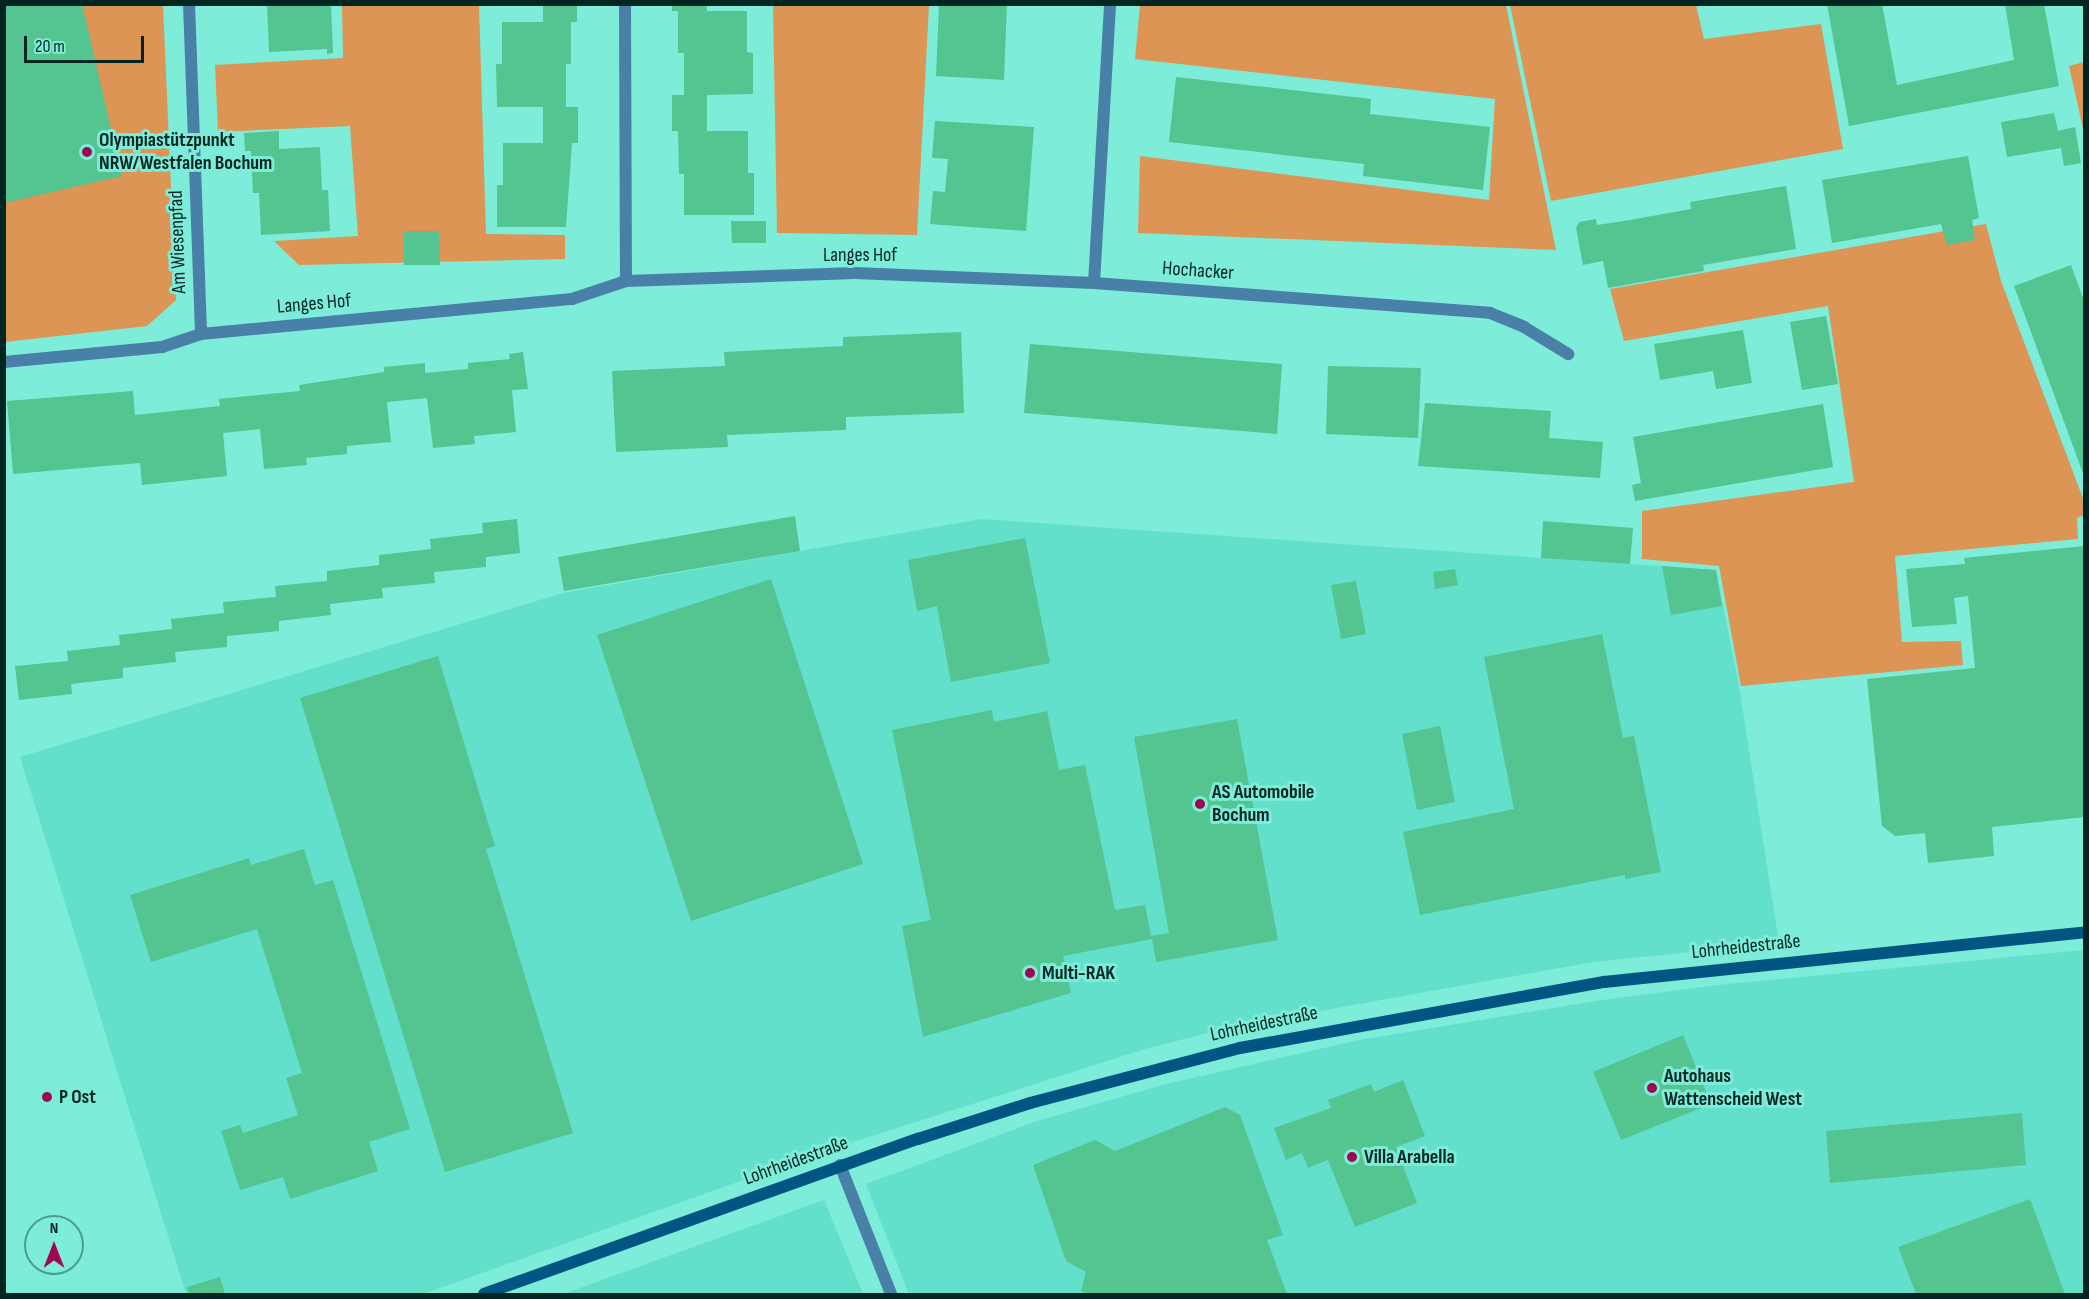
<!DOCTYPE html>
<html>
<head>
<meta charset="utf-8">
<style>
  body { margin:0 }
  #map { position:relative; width:2089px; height:1299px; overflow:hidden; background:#7decd9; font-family:"Sofia Sans Condensed",sans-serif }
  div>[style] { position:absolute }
  .built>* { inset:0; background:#62e0cc }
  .green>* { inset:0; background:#dc9555 }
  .building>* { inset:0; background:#54c491 }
  .street>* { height:12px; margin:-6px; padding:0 6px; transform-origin:6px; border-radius:6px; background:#4980a7 }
  .secondary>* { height:12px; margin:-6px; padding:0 6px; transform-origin:6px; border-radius:6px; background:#005582 }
  .dots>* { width:16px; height:16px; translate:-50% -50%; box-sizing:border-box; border:3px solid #7decd9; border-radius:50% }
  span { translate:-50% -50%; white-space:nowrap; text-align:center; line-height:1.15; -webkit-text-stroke:6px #7decd9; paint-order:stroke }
  .poi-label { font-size:20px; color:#012621; font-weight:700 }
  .left { translate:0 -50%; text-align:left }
  .street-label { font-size:20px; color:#012621 }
  .frame { position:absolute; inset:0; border:6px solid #012621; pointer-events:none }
  .north { position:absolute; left:24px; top:1215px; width:60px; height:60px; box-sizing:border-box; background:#7decd9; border:2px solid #4b9d8f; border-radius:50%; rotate:0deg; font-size:16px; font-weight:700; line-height:24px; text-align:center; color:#012621 }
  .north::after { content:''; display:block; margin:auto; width:21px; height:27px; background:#9e0850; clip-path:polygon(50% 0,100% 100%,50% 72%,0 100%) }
  .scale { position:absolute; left:24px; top:36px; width:120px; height:27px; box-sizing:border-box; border:3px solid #012621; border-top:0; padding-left:8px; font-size:18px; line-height:21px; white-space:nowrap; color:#012621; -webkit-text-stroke:4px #7decd9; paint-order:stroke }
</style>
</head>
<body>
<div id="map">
  <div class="built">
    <i style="clip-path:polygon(981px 519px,1716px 570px,1739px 686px,1779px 943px,1593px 962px,1231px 1027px,1145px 1049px,831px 1149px,423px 1294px,186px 1294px,20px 757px,563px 593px)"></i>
    <i style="clip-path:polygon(2084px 950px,2084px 1294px,909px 1294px,866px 1184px,1037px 1121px,1166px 1084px,1359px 1040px,1602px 1000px,1718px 985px)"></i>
    <i style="clip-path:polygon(824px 1200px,863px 1294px,563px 1294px)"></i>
  </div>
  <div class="green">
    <i style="clip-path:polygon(4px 5px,163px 5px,176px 300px,147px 326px,5px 342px)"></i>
    <i style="clip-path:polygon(342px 5px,479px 5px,486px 234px,565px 235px,565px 259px,299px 265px,274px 241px,358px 236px,350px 126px,218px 132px,215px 65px,343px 58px)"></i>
    <i style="clip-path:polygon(773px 5px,929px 5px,917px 235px,777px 233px)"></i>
    <i style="clip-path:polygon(1140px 5px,1506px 5px,1556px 250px,1138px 233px,1140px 156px,1489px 200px,1495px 99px,1135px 59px)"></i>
    <i style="clip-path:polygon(1510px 5px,1696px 5px,1704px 39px,1821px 24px,1843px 149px,1551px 201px)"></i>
    <i style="clip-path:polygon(2084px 62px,2084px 133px,2069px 66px)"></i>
    <i style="clip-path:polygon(1986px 224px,2001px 281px,2084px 501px,2084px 515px,2077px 518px,2078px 539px,1895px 556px,1902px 642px,1961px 641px,1963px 665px,1741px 686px,1719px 566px,1642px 559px,1642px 511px,1854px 482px,1828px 306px,1624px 341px,1610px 289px)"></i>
  </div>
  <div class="building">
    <i style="clip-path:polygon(4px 4px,82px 4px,122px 176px,4px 203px)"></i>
    <i style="clip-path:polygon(267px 4px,331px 4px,333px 53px,327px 54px,327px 49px,269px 52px)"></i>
    <i style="clip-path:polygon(543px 4px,577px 4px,577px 22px,571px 22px,571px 64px,566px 64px,566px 107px,578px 107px,578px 143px,572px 143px,566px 227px,497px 227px,497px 185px,503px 185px,503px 143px,543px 143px,543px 107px,497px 107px,496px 64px,502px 64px,502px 22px,543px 22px)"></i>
    <i style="clip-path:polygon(672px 4px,707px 4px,707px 11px,747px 11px,747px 52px,753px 53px,753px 94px,707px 95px,707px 131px,748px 131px,748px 173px,754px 173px,754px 215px,684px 215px,684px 174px,679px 174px,678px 131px,672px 131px,672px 95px,684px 95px,684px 53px,678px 53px,678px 11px,672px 11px)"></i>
    <i style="clip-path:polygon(939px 4px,1007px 4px,1004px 80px,936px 76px)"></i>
    <i style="clip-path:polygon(1827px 4px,1882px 4px,1897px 85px,2014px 60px,2005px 4px,2044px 4px,2059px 86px,1849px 126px)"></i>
    <i style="clip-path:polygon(1176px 77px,1371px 99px,1370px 114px,1490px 127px,1483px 190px,1363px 176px,1364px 164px,1169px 142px)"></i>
    <i style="clip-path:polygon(2054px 113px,2058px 131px,2075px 127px,2081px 163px,2064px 166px,2061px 148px,2007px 157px,2001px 122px)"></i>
    <i style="clip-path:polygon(935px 121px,1034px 127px,1026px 231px,930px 224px,933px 191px,945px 192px,948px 159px,932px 158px)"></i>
    <i style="clip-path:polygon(279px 131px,279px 149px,320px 147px,322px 190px,328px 190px,330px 231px,261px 235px,259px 193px,253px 193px,251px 151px,245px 151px,244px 133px)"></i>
    <i style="clip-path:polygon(1968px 156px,1979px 218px,1972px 220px,1975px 240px,1947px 245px,1941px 224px,1832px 243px,1822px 180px)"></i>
    <i style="clip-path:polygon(1786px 186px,1796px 249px,1703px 265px,1704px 271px,1608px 288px,1603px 261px,1583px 265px,1576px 228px,1579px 222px,1596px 219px,1597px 225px,1630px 220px,1691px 209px,1690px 202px)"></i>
    <i style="clip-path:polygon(731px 221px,766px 221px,766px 243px,732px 243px)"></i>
    <i style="clip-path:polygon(404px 231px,439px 231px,440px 265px,404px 265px)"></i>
    <i style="clip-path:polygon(2071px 265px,2084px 301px,2084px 476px,2014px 286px)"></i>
    <i style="clip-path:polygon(1826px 316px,1838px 384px,1802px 390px,1790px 322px)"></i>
    <i style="clip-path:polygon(1743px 330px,1752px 383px,1716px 389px,1713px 371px,1660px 380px,1654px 344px)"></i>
    <i style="clip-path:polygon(961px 332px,964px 413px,846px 417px,846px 430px,727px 435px,728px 447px,616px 452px,612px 371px,725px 366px,724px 352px,843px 346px,843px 337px)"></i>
    <i style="clip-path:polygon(1030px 344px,1282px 364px,1277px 434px,1024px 413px)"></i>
    <i style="clip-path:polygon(523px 352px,528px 389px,512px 390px,516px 432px,474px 436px,475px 444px,433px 448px,427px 398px,387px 402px,391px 442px,347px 446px,347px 454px,306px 458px,307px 465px,264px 469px,260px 429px,223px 433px,227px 476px,142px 485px,140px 463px,13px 474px,7px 401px,133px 391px,135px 415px,220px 406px,219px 399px,300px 391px,299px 385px,384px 372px,384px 367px,425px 363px,425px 373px,468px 369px,468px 363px,510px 359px,509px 354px)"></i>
    <i style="clip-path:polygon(1328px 366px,1421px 368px,1418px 438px,1326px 434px)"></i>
    <i style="clip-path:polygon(1425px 403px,1551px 411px,1549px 438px,1603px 442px,1600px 478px,1418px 466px)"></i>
    <i style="clip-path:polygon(1823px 404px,1833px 467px,1635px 501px,1632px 485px,1641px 483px,1633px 437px)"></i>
    <i style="clip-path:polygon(795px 516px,800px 551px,564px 591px,558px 557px)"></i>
    <i style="clip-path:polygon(517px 519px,520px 553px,486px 557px,486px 567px,434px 572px,435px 583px,382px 588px,383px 598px,330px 604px,331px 615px,279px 621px,279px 631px,227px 636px,227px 647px,175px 652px,176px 662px,123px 668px,123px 678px,71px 684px,72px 694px,19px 700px,15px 666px,68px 661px,67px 651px,120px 645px,119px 635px,172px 629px,171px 619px,224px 613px,223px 602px,276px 597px,275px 586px,327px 581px,327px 571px,379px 565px,379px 555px,431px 549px,430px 539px,483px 533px,482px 523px)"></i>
    <i style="clip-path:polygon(1543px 521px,1633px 528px,1630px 564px,1541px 558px)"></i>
    <i style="clip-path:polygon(1025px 538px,1050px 663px,951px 682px,937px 606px,917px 611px,908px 560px)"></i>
    <i style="clip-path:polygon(2084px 546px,2084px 817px,1992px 827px,1994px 856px,1928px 863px,1925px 833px,1895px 836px,1882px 826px,1867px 679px,1975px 668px,1968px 596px,1954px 598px,1957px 624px,1912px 627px,1906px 569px,1965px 564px,1964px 558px)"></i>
    <i style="clip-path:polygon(1662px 566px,1716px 570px,1722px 606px,1671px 615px)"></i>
    <i style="clip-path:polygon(1455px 569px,1458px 585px,1435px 589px,1433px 572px)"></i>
    <i style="clip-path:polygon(771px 579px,863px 864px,691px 921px,597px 635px)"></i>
    <i style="clip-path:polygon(1356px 581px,1366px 634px,1341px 639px,1331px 585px)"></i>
    <i style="clip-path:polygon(1602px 634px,1623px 738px,1634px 736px,1661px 872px,1625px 879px,1625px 875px,1420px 915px,1403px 832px,1514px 809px,1484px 657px)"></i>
    <i style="clip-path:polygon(438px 656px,495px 846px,486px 849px,573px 1133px,445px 1172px,300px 698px)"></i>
    <i style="clip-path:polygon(992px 710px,994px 722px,1047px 711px,1059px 770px,1085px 765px,1115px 910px,1145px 905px,1151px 936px,1169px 933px,1134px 737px,1237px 719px,1278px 940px,1156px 962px,1152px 939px,1063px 956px,1071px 993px,923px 1037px,902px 926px,931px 920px,892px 730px)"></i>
    <i style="clip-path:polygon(1440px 726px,1455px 802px,1417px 810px,1402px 734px)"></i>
    <i style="clip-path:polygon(304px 849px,315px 885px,333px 880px,410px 1129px,369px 1142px,378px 1171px,290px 1199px,283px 1177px,240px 1190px,221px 1131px,240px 1125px,243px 1133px,298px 1115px,286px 1078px,302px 1073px,257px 929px,151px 962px,130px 895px,249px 858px,251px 865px)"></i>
    <i style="clip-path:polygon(1683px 1035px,1711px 1104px,1621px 1140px,1593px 1072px)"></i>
    <i style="clip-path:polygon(1403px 1080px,1425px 1136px,1396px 1147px,1417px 1203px,1355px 1227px,1328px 1160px,1308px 1168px,1302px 1153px,1286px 1160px,1274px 1128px,1331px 1108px,1328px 1100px,1371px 1084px,1374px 1092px)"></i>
    <i style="clip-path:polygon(1225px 1107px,1240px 1115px,1283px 1235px,1267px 1240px,1287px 1294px,1089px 1294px,1081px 1291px,1086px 1272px,1066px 1261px,1033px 1165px,1095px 1140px,1115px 1151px)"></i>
    <i style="clip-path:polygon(2022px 1113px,2026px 1165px,1830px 1183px,1826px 1131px)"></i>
    <i style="clip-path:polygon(2030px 1199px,2065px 1294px,1916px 1294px,1898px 1247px)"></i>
    <i style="clip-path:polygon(220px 1277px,225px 1294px,189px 1294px,187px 1287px)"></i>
  </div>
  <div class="street">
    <i style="left:189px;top:4px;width:330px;rotate:87.9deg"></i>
    <i style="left:625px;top:4px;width:277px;rotate:89.8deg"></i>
    <i style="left:1094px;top:283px;width:279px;rotate:-86.7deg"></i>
    <i style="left:4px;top:362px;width:159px;rotate:-5.4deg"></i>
    <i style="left:162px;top:347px;width:41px;rotate:-18.4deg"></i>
    <i style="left:201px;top:334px;width:373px;rotate:-5.4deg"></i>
    <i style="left:572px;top:299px;width:57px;rotate:-18.4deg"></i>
    <i style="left:626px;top:281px;width:229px;rotate:-2deg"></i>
    <i style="left:855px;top:273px;width:239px;rotate:2.4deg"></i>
    <i style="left:1094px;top:283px;width:397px;rotate:4.3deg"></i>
    <i style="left:1490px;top:313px;width:37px;rotate:22deg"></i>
    <i style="left:1524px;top:327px;width:52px;rotate:31.5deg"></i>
    <i style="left:840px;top:1165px;width:139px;rotate:68.4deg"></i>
  </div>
  <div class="secondary">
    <i style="left:484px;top:1294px;width:461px;rotate:-19.7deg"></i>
    <i style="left:918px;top:1139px;width:118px;rotate:-17.8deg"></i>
    <i style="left:1030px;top:1103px;width:217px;rotate:-14.7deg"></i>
    <i style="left:1240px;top:1048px;width:370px;rotate:-10.3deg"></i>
    <i style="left:1604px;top:982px;width:483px;rotate:-5.9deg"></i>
  </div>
  <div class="dots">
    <i style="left:87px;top:152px;background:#9e0850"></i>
    <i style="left:1200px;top:804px;background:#9e0850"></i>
    <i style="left:1030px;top:973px;background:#9e0850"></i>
    <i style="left:1652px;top:1088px;background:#9e0850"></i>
    <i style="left:47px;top:1097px;background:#9e0850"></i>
    <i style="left:1352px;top:1157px;background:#9e0850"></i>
  </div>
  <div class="poi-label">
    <span class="left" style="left:99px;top:152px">Olympiastützpunkt<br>NRW/Westfalen Bochum</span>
    <span class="left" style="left:1212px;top:804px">AS Automobile<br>Bochum</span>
    <span class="left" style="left:1042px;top:973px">Multi-RAK</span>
    <span class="left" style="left:1664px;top:1088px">Autohaus<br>Wattenscheid West</span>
    <span class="left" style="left:59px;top:1097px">P Ost</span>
    <span class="left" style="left:1364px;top:1157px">Villa Arabella</span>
  </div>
  <div class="street-label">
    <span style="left:178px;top:242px;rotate:-92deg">Am Wiesenpfad</span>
    <span style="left:860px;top:255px">Langes Hof</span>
    <span style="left:1198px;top:271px;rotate:4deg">Hochacker</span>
    <span style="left:314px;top:304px;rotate:-5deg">Langes Hof</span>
    <span style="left:1746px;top:947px;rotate:-6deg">Lohrheidestraße</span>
    <span style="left:1264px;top:1024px;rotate:-12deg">Lohrheidestraße</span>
    <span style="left:796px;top:1161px;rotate:-20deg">Lohrheidestraße</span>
  </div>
  <div class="frame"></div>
  <div class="north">N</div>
  <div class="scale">20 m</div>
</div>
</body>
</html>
